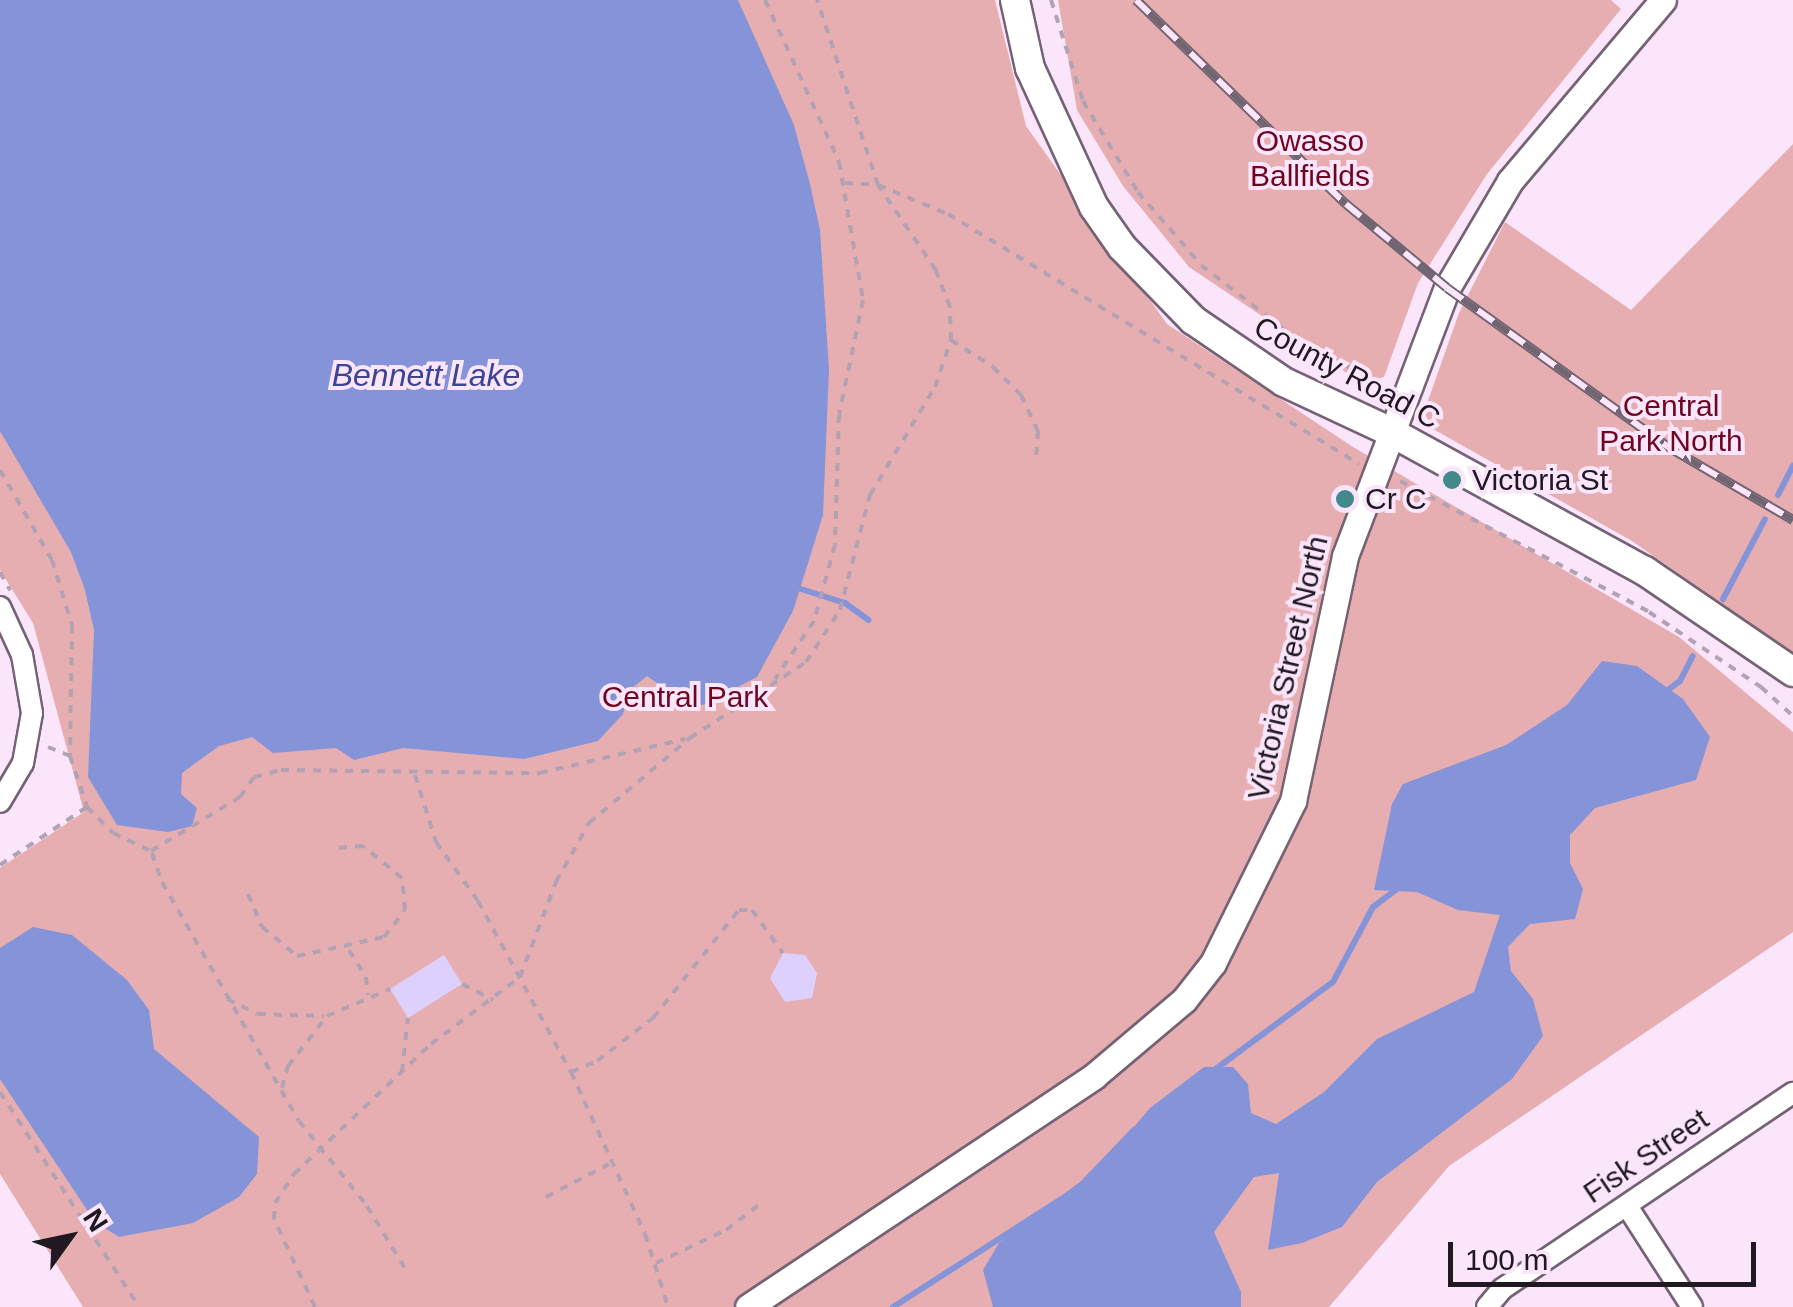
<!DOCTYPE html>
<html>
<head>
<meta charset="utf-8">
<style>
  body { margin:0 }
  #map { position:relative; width:1793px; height:1307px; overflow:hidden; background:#fae5fa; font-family:Arial,sans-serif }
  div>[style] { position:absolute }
  .green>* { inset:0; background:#e6aeb0 }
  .water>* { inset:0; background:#8594d8 }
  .stream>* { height:6px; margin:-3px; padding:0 3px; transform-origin:3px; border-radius:3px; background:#8594d8 }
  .building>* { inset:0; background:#ded0fc }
  .path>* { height:4px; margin-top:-2px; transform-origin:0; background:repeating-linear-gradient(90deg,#b3a2b3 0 8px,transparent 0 16px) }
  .roads { filter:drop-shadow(2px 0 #756375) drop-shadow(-2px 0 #756375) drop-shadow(0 2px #756375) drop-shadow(0 -2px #756375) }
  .minor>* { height:20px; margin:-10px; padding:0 10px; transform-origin:10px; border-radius:10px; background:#fff }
  .tertiary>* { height:25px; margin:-12.5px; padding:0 12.5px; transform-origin:12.5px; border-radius:12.5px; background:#fff }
  .secondary>* { height:28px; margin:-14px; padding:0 14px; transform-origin:14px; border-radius:14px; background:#fff }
  .rail>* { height:10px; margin-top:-5px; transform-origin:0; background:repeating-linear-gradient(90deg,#fae5fa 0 19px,#716572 0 38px); box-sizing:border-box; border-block:2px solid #716572 }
  .dots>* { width:28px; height:28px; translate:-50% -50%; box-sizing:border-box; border:5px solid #fae5fa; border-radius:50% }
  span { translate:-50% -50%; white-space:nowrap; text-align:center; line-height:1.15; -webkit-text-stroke:8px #fae5fa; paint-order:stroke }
  .park-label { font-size:30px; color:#6e0620 }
  .street-label { font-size:30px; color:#201921 }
  .poi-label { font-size:30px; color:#201921 }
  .left { translate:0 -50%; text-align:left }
  .water-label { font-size:32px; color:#3b4597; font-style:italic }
  .north { position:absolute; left:20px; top:1187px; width:100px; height:100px; -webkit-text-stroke:8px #fae5fa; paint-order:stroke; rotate:57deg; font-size:28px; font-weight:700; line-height:40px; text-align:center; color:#201921 }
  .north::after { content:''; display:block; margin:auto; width:35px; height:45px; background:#201921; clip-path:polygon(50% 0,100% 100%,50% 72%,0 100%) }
  .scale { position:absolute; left:1448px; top:1242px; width:308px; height:45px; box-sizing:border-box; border:5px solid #201921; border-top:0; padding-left:12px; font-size:30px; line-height:35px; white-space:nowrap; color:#201921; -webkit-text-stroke:8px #fae5fa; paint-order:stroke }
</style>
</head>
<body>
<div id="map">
  <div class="green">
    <i style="clip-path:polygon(0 0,995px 0,1026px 126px,1167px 324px,1353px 447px,1679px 637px,1793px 732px,1793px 932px,1449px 1166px,1329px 1307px,83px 1307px,0 1174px,0 868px,84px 812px,33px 623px,0 570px)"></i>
    <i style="clip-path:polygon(1058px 0,1611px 0,1621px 9px,1487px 174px,1418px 283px,1384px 377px,1363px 384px,1189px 267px,1123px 186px,1077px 110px)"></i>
    <i style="clip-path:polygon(1793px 144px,1793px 653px,1632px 541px,1433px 429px,1424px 412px,1459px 313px,1505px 222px,1631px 310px)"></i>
  </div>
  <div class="water">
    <i style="clip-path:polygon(0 0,738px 0,794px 125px,810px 184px,820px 230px,829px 370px,823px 515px,793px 611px,757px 677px,703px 705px,684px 702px,647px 676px,630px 690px,623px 714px,598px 741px,524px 759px,403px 748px,354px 760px,336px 748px,273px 753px,252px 737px,219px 746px,182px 773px,181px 794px,197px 808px,192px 826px,168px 832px,117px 825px,88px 777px,94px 630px,85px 590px,71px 552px,0 431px)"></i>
    <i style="clip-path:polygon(1602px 661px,1637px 666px,1683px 699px,1710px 737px,1696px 780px,1595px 808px,1570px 835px,1570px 863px,1583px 889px,1575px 919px,1530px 924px,1508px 947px,1511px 971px,1533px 999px,1543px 1036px,1512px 1079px,1377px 1182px,1342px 1227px,1302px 1243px,1268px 1250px,1279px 1173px,1254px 1177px,1214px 1232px,1241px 1292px,1241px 1307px,993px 1307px,983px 1270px,999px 1243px,1101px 1166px,1150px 1108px,1204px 1067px,1233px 1067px,1248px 1084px,1251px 1113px,1276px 1124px,1324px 1092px,1377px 1039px,1474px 992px,1500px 915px,1458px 910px,1417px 892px,1374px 890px,1392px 804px,1403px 784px,1506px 745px,1567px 705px)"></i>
    <i style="clip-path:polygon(33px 927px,72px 935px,127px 980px,149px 1010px,154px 1049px,259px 1137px,257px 1174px,239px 1197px,193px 1223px,119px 1237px,95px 1222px,0 1079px,0 948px)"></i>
  </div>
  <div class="stream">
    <i style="left:1778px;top:495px;width:33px;rotate:-63deg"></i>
    <i style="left:801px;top:589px;width:46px;rotate:17.7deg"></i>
    <i style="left:845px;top:603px;width:29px;rotate:36deg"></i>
    <i style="left:1723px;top:599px;width:90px;rotate:-62.3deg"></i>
    <i style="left:1664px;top:693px;width:20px;rotate:-37deg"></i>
    <i style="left:1680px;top:681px;width:28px;rotate:-63deg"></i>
    <i style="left:1213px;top:1071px;width:149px;rotate:-36.6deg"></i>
    <i style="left:1333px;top:982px;width:85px;rotate:-61.9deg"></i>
    <i style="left:1373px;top:907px;width:34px;rotate:-37deg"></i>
    <i style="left:1085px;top:1181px;width:72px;rotate:-46.1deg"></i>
    <i style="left:893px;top:1307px;width:213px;rotate:-32.7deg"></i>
  </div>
  <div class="building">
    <i style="clip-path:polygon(783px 953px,805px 955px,817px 973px,812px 998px,785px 1002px,770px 978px)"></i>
    <i style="clip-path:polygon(444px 955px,462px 984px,408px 1018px,390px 989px)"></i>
  </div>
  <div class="path">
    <i style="left:765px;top:0;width:178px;rotate:65.4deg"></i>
    <i style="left:839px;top:162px;width:140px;rotate:80.1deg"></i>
    <i style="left:863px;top:300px;width:117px;rotate:101.8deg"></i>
    <i style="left:839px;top:415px;width:130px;rotate:91.8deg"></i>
    <i style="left:835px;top:545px;width:79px;rotate:105.4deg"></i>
    <i style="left:814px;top:621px;width:70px;rotate:123.9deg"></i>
    <i style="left:1051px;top:0;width:106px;rotate:72.4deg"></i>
    <i style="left:1083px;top:101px;width:106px;rotate:58.9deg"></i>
    <i style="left:1138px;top:192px;width:96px;rotate:49.2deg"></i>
    <i style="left:1201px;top:265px;width:113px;rotate:37.8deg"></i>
    <i style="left:1290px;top:334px;width:93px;rotate:29.6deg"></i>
    <i style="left:1371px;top:380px;width:15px;rotate:110deg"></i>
    <i style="left:845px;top:183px;width:33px;rotate:3deg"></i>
    <i style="left:878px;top:185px;width:76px;rotate:22.5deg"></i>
    <i style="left:948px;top:214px;width:481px;rotate:31.3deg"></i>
    <i style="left:951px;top:340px;width:50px;rotate:32.7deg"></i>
    <i style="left:993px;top:367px;width:40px;rotate:45deg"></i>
    <i style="left:1021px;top:395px;width:40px;rotate:65deg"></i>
    <i style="left:1038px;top:431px;width:28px;rotate:94deg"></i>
    <i style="left:0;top:470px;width:104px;rotate:60deg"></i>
    <i style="left:52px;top:560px;width:68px;rotate:72.9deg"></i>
    <i style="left:72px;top:625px;width:131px;rotate:90.9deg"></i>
    <i style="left:70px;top:756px;width:54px;rotate:71.6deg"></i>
    <i style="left:87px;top:807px;width:37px;rotate:45deg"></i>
    <i style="left:113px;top:833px;width:42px;rotate:25.3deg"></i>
    <i style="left:151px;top:851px;width:104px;rotate:-31.2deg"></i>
    <i style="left:240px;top:797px;width:24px;rotate:-55deg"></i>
    <i style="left:254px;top:777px;width:28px;rotate:-15deg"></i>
    <i style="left:281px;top:770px;width:259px;rotate:0.7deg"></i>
    <i style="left:540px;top:773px;width:149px;rotate:-13.2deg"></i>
    <i style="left:1400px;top:481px;width:281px;rotate:27.7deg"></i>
    <i style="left:1649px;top:612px;width:135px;rotate:33.8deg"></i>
    <i style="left:1761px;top:687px;width:43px;rotate:42.2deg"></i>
    <i style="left:0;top:572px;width:21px;rotate:61deg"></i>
    <i style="left:48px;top:747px;width:24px;rotate:22deg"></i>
    <i style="left:415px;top:775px;width:70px;rotate:72.6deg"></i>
    <i style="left:436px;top:842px;width:72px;rotate:54.6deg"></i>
    <i style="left:478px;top:901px;width:195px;rotate:61.5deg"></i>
    <i style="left:571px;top:1072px;width:178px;rotate:65.4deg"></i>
    <i style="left:645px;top:1234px;width:77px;rotate:72.5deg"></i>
    <i style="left:152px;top:853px;width:31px;rotate:71deg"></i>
    <i style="left:162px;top:882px;width:275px;rotate:60.2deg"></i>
    <i style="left:299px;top:1121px;width:109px;rotate:51.3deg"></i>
    <i style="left:367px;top:1206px;width:75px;rotate:58.6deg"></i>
    <i style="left:0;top:865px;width:105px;rotate:-33.7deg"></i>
    <i style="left:248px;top:894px;width:36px;rotate:67deg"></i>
    <i style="left:262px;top:927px;width:45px;rotate:39.6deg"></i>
    <i style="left:297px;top:956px;width:89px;rotate:-12.3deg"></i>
    <i style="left:384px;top:937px;width:34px;rotate:-52deg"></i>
    <i style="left:405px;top:910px;width:32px;rotate:-95deg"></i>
    <i style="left:402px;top:878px;width:50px;rotate:-140.6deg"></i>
    <i style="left:363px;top:846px;width:31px;rotate:176deg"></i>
    <i style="left:349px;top:950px;width:32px;rotate:58deg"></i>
    <i style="left:366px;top:977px;width:18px;rotate:84deg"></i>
    <i style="left:462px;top:984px;width:35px;rotate:27deg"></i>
    <i style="left:227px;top:999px;width:34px;rotate:26deg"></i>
    <i style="left:258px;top:1014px;width:66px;rotate:1.7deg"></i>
    <i style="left:402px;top:1072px;width:54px;rotate:-83.7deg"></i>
    <i style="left:571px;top:1072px;width:28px;rotate:-23deg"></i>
    <i style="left:597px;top:1061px;width:71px;rotate:-37.5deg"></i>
    <i style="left:653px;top:1018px;width:138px;rotate:-51.5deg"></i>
    <i style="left:739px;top:910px;width:13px"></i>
    <i style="left:752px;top:910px;width:53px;rotate:54.2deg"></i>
    <i style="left:282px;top:1088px;width:23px;rotate:-75deg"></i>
    <i style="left:288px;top:1066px;width:63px;rotate:-52deg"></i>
    <i style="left:327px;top:1016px;width:69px;rotate:-23.2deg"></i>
    <i style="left:0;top:1092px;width:256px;rotate:57.1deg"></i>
    <i style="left:546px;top:1197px;width:71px;rotate:-27.6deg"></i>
    <i style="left:656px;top:1263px;width:77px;rotate:-25.2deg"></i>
    <i style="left:726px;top:1230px;width:43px;rotate:-37.4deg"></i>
    <i style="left:315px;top:1307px;width:97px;rotate:-115deg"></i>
    <i style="left:274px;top:1219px;width:16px;rotate:-86deg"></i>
    <i style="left:275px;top:1203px;width:35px;rotate:-57deg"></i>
    <i style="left:294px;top:1174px;width:189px;rotate:-43.5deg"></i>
    <i style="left:431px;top:1044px;width:111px;rotate:-37deg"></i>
    <i style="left:520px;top:977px;width:102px;rotate:-69.2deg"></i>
    <i style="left:556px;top:882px;width:68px;rotate:-60.8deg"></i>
    <i style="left:589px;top:823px;width:132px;rotate:-40.1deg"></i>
    <i style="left:690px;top:738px;width:139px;rotate:-33.2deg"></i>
    <i style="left:806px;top:662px;width:62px;rotate:-56.8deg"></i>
    <i style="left:840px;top:610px;width:119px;rotate:-75.4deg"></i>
    <i style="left:870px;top:495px;width:126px;rotate:-59deg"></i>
    <i style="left:935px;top:387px;width:50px;rotate:-71.2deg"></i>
    <i style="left:951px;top:340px;width:33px;rotate:-92deg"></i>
    <i style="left:950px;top:307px;width:40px;rotate:-111deg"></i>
    <i style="left:936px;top:270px;width:103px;rotate:-124.3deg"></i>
    <i style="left:878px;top:185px;width:195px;rotate:-108.2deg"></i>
  </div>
  <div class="roads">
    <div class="minor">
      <i style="left:0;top:607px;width:53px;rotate:65.4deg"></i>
      <i style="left:22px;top:655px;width:59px;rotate:80.2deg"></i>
      <i style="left:32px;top:713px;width:51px;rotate:100.2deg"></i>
      <i style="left:23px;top:763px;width:45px;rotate:120.5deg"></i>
      <i style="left:1627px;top:1206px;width:120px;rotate:57.2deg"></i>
      <i style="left:1487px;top:1307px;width:23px;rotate:-50deg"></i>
      <i style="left:1502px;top:1289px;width:351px;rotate:-34deg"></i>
    </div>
    <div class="tertiary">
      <i style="left:748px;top:1307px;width:416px;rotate:-33.7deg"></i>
      <i style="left:1094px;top:1076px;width:118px;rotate:-40.2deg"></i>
      <i style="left:1184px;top:1000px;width:47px;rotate:-51.9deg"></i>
      <i style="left:1213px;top:963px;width:181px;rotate:-63.7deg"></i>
      <i style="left:1293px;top:801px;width:250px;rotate:-78deg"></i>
      <i style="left:1345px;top:556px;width:287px;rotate:-69.2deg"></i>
      <i style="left:1447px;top:288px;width:124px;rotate:-59.5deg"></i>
      <i style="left:1510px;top:181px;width:237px;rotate:-49.8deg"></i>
    </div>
    <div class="secondary">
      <i style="left:1015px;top:0;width:70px;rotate:77.6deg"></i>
      <i style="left:1030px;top:68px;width:153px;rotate:65.3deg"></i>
      <i style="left:1094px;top:207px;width:49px;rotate:55deg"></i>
      <i style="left:1122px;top:247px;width:102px;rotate:45.8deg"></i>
      <i style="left:1193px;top:320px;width:110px;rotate:34.3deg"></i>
      <i style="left:1284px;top:382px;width:116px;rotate:25deg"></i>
      <i style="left:1389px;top:431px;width:292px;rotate:28.7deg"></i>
      <i style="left:1645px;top:571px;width:179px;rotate:34.3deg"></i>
    </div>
  </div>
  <div class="rail">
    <i style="left:1136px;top:0;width:293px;rotate:44.2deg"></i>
    <i style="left:1346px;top:204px;width:131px;rotate:39.7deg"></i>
    <i style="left:1447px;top:288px;width:272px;rotate:35.7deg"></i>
    <i style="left:1668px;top:447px;width:145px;rotate:30.3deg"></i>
  </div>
  <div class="dots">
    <i style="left:1452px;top:480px;background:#41898a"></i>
    <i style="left:1345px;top:499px;background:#41898a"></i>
  </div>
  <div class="park-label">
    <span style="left:1310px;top:158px">Owasso<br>Ballfields</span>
    <span style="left:1671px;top:423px">Central<br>Park North</span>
    <span style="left:685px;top:697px">Central Park</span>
  </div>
  <div class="street-label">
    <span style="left:1347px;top:373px;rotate:28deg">County Road C</span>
    <span style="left:1288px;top:668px;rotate:-77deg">Victoria Street North</span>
    <span style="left:1646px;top:1156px;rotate:-34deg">Fisk Street</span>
  </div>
  <div class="poi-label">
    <span class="left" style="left:1472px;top:480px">Victoria St</span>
    <span class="left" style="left:1365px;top:499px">Cr C</span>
  </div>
  <div class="water-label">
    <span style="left:426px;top:375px">Bennett Lake</span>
  </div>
  <div class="north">N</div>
  <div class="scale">100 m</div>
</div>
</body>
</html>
